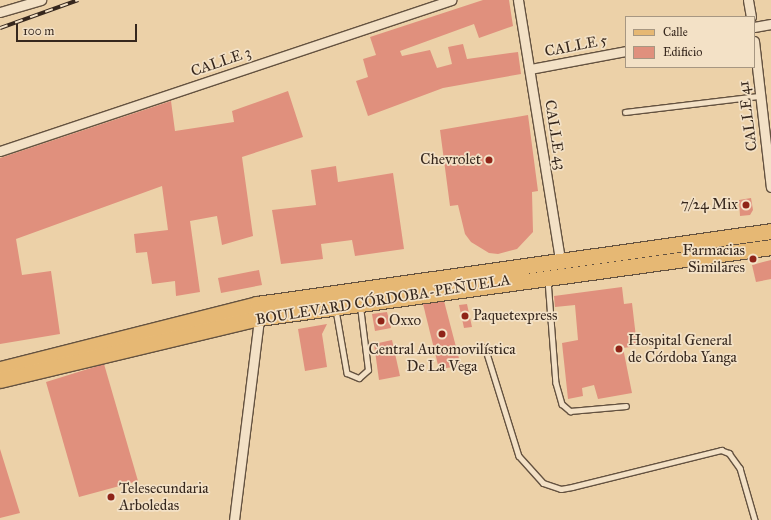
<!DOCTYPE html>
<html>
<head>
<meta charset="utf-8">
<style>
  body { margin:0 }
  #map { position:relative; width:771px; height:520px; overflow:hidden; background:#ecd1a8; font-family:"IM FELL Great Primer",serif }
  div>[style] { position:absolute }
  .building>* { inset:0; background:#e0907d }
  .roads { filter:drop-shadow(1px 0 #645240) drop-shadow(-1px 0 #645240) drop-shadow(0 1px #645240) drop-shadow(0 -1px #645240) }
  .lane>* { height:4.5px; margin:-2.25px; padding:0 2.25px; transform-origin:2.25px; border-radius:2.25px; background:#f3e1c6 }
  .street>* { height:9px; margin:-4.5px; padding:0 4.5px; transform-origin:4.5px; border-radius:4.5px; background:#f3e1c6 }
  .primary>* { height:15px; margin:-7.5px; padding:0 7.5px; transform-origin:7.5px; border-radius:7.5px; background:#e6b874 }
  .rail>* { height:4px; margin-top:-2px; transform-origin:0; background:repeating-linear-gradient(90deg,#f3e1c6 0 8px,#36271d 0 16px); box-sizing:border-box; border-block:1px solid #36271d }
  .dots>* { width:11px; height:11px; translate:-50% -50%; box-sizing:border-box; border:2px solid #f3e1c6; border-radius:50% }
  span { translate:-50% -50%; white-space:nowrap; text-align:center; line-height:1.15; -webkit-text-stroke:3.5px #f3e1c6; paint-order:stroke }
  .street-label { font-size:15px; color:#36271d }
  .poi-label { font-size:15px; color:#36271d }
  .right { translate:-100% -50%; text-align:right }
  .left { translate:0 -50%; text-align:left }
  .legend { position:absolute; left:625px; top:16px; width:130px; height:52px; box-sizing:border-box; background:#f3e1c6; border:1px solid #a79782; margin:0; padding:5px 7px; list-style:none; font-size:12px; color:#36271d }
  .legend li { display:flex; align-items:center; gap:8px; height:20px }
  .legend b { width:20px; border:1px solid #a79782 }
  .scale { position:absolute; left:16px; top:24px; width:121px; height:18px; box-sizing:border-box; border:2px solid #36271d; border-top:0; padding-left:5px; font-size:12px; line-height:14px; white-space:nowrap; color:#36271d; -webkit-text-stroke:3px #f3e1c6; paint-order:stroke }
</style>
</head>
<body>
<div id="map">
  <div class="building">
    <i style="clip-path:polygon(483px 0,509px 0,513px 26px,479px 38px,474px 24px,400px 51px,402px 56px,430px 50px,437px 68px,452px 64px,448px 47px,463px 44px,467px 59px,518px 52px,521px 74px,443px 88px,368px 116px,356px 81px,368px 77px,363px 59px,376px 55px,370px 37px)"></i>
    <i style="clip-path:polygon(288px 91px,303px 137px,242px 157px,253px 236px,222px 245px,217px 216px,190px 221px,200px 292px,176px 296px,175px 281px,152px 284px,147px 252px,136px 253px,134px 234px,168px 230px,162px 186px,16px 239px,22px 275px,51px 271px,60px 334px,0 344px,0 158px,171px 101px,175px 131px,234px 122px,232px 111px)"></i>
    <i style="clip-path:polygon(528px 115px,538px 191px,532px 192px,533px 232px,517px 249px,498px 254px,489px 253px,471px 242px,465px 234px,458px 205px,450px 206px,440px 130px)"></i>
    <i style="clip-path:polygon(336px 166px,338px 182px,393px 173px,404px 249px,355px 256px,352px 240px,321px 244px,323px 259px,281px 264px,272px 210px,316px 205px,311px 170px)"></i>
    <i style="clip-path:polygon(751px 198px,753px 210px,750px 215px,740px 216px,739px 200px)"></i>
    <i style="clip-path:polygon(771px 260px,771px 279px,756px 282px,752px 265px)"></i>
    <i style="clip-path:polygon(259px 270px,262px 285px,221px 293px,218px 278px)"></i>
    <i style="clip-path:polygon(622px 287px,624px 304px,632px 303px,637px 346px,623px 348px,632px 393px,598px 399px,594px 385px,582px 388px,583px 396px,568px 399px,562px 343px,578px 340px,575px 305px,555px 307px,554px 296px)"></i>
    <i style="clip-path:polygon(444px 301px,461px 366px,439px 369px,423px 304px)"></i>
    <i style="clip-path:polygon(467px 304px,472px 327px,464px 328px,459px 305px)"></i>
    <i style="clip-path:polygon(387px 312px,391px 328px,375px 331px,372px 314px)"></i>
    <i style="clip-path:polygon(327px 324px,322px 334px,327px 367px,305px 371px,298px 329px)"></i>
    <i style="clip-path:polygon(392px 340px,400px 376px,379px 380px,374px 344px)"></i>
    <i style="clip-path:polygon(104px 364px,138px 481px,79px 497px,46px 382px)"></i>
    <i style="clip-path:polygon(0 449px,20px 513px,0 518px)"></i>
  </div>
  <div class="roads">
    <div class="lane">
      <i style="left:625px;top:112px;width:136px;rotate:-6.8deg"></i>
      <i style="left:548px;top:280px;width:103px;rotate:85.6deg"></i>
      <i style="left:556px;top:383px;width:22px;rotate:74deg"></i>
      <i style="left:562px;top:404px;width:11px;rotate:41deg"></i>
      <i style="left:570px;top:411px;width:56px;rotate:-5.1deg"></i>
      <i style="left:336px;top:310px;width:64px;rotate:80.1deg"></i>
      <i style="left:347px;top:373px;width:13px;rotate:23deg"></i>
      <i style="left:359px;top:378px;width:12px;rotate:-42deg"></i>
      <i style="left:368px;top:370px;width:64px;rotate:-97.2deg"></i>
      <i style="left:485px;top:347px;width:114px;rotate:72.7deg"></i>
      <i style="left:519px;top:456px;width:36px;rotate:48deg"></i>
      <i style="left:543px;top:483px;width:19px;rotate:18deg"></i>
      <i style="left:561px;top:489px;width:11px;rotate:-10deg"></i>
      <i style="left:572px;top:487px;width:154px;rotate:-13.9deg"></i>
      <i style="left:721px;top:450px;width:9px;rotate:21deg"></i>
      <i style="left:729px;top:453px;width:19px;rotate:54deg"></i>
      <i style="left:740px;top:468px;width:54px;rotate:73.9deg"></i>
    </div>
    <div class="street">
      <i style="left:518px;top:0;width:268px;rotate:80.8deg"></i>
      <i style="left:748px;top:0;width:17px;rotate:80deg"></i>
      <i style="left:0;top:12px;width:43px;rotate:-16.3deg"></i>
      <i style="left:754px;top:27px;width:17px;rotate:-10deg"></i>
      <i style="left:754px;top:41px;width:147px;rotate:83.4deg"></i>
      <i style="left:530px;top:69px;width:98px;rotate:-10.6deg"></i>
      <i style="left:0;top:151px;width:476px;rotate:-18.5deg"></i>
      <i style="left:234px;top:520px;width:204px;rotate:-82.9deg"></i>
    </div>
    <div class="primary">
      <i style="left:0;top:369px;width:265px;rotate:-14.2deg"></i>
      <i style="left:257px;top:304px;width:519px;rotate:-8.08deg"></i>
      <i style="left:0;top:380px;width:266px;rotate:-13.5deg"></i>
      <i style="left:259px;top:318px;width:517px;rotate:-7.89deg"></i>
    </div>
  </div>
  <div class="rail">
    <i style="left:0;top:28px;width:83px;rotate:-19.7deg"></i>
  </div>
  <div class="dots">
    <i style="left:489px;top:160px;background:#8f2418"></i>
    <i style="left:746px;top:205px;background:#8f2418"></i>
    <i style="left:753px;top:259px;background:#8f2418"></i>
    <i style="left:465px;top:316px;background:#8f2418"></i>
    <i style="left:381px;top:321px;background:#8f2418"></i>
    <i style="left:442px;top:334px;background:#8f2418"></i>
    <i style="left:619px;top:349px;background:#8f2418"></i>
    <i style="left:111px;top:497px;background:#8f2418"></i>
  </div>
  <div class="street-label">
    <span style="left:576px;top:46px;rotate:-11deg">CALLE 5</span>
    <span style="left:221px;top:62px;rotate:-19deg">CALLE 3</span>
    <span style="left:748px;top:116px;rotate:-97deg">CALLE 41</span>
    <span style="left:555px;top:135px;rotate:81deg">CALLE 43</span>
    <span style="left:383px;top:300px;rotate:-9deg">BOULEVARD CÓRDOBA-PEÑUELA</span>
  </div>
  <div class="poi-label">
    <span class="right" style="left:481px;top:160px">Chevrolet</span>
    <span class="right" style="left:738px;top:205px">7/24 Mix</span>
    <span class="right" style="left:745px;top:259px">Farmacias<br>Similares</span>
    <span class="left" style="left:473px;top:316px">Paquetexpress</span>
    <span class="left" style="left:389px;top:321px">Oxxo</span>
    <span class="left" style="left:628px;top:349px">Hospital General<br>de Córdoba Yanga</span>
    <span style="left:442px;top:358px">Central Automovilística<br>De La Vega</span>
    <span class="left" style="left:119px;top:497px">Telesecundaria<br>Arboledas</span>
  </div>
  <ul class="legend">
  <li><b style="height:5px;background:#e6b874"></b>Calle</li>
  <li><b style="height:11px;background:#e0907d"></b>Edificio</li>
  </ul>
  <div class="scale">100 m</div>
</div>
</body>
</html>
